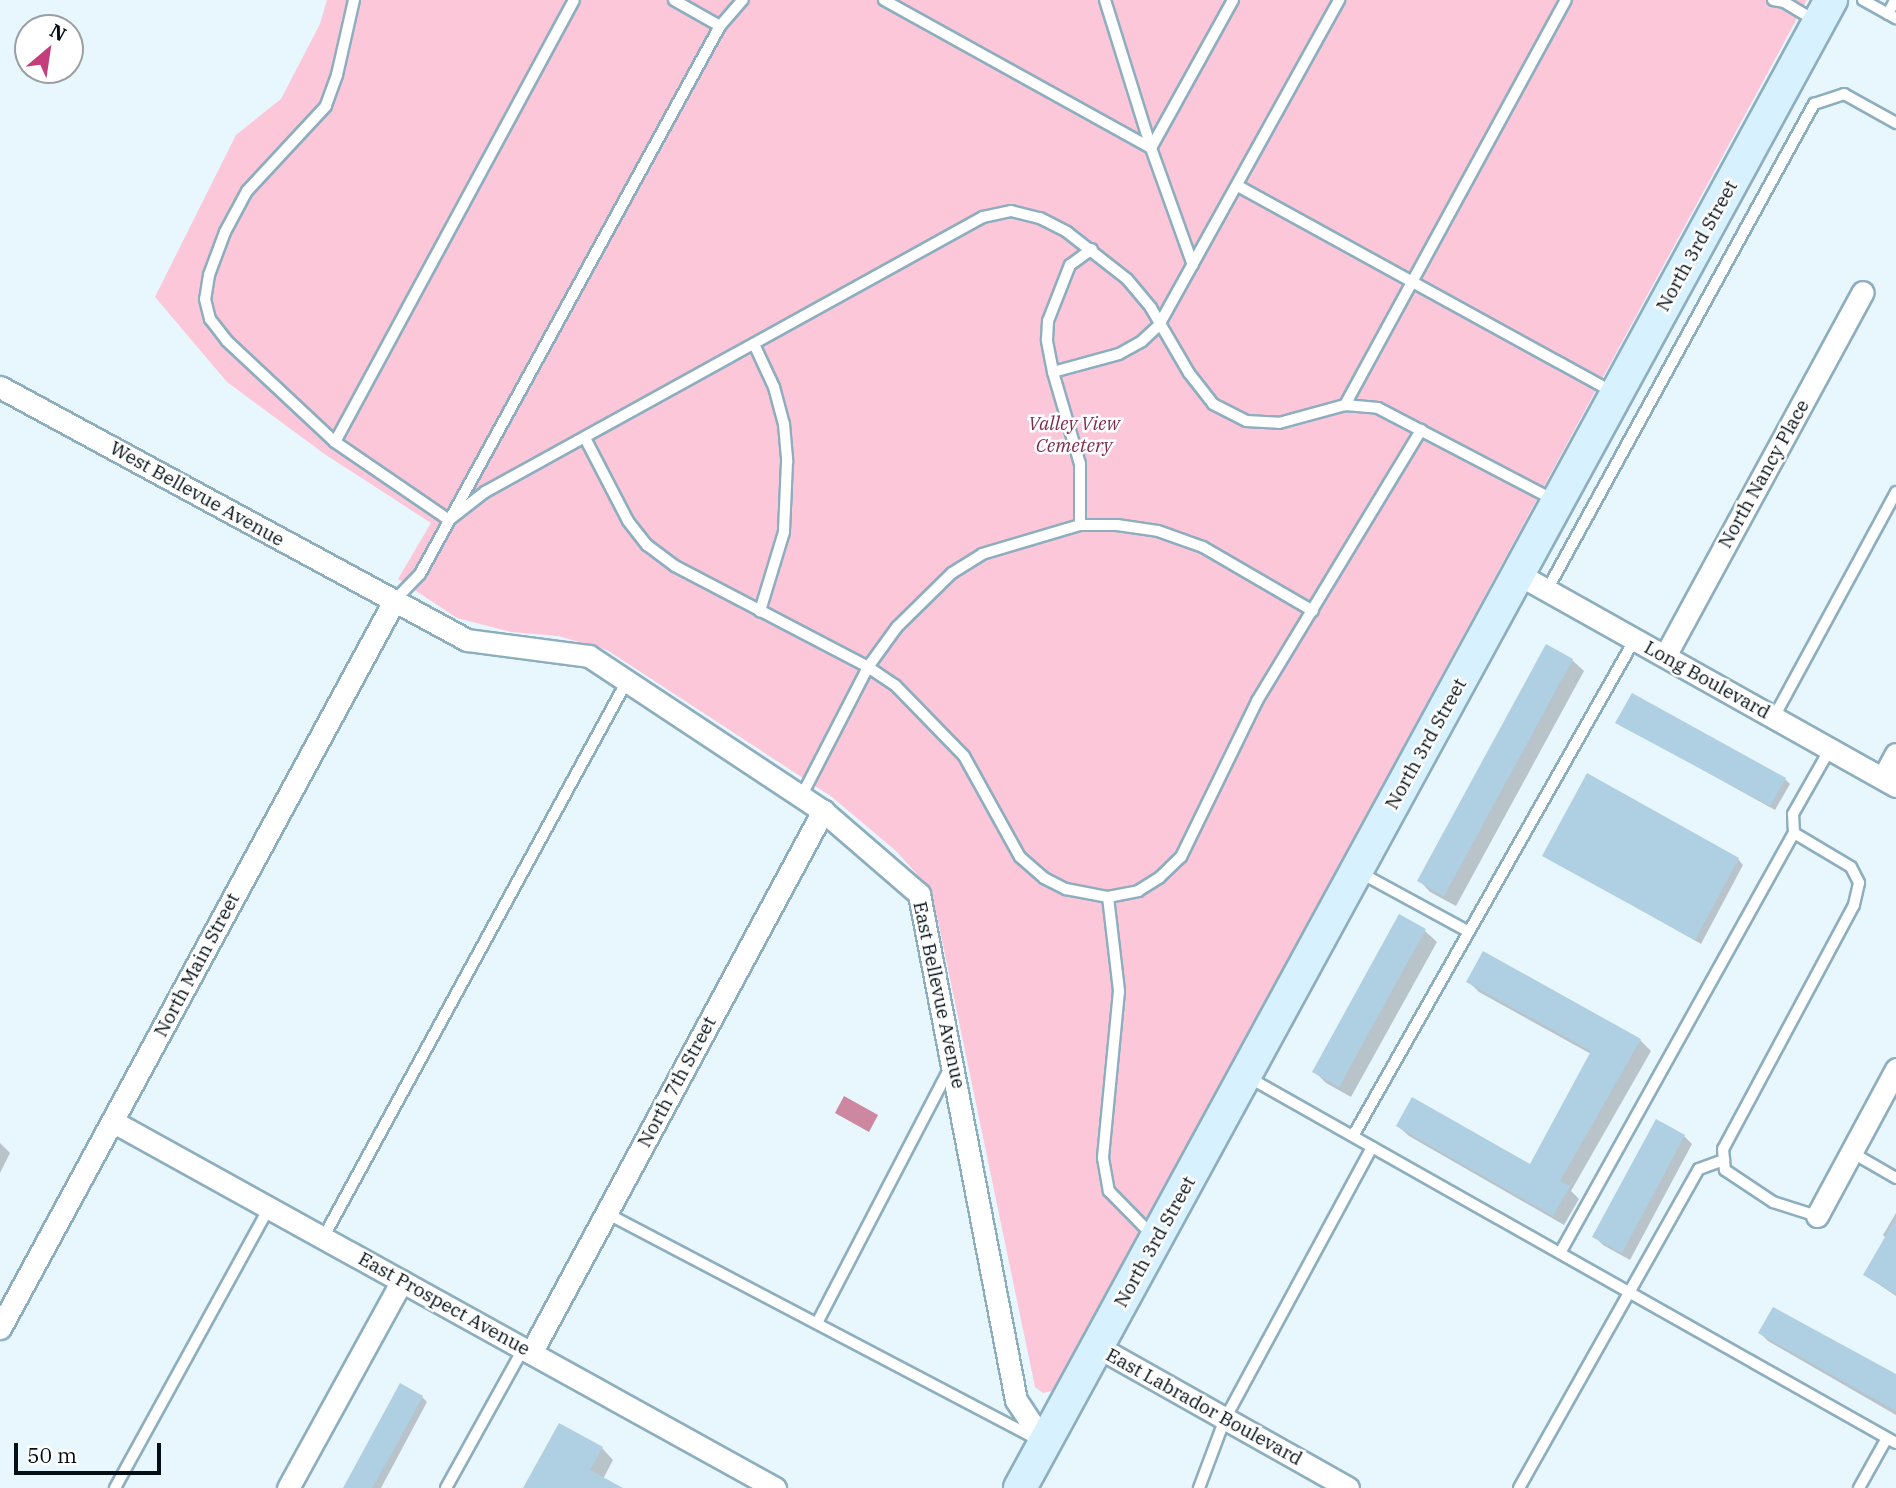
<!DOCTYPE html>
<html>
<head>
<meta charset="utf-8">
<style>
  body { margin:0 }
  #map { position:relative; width:1896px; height:1488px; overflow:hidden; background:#e8f6fd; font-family:"IBM Plex Serif",serif }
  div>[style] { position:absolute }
  .green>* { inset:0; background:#fcc7d9 }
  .water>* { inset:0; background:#cd87a1 }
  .shadow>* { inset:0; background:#0003 }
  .building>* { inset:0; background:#afd0e3 }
  .roads { filter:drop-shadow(2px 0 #8daebf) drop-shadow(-2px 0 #8daebf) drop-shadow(0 2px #8daebf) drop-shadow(0 -2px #8daebf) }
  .service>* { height:10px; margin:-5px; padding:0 5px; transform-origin:5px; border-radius:5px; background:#fff }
  .minor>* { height:21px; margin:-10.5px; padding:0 10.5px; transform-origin:10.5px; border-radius:10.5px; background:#fff }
  .secondary>* { height:32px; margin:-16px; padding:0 16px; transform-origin:16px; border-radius:16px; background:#d7f1fe }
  span { translate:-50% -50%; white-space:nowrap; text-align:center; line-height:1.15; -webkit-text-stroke:5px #fff; paint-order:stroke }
  .street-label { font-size:19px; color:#040f15 }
  .park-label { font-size:19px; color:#7f2c50; font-style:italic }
  .north { position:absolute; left:14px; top:14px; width:70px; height:70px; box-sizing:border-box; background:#fff; border:2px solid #9b9fa1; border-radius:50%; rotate:29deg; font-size:19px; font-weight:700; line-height:28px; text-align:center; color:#040f15 }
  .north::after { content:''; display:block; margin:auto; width:24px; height:32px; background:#c53e7c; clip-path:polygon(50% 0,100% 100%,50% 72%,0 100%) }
  .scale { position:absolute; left:14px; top:1443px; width:147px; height:32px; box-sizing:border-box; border:4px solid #040f15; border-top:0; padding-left:9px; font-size:21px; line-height:24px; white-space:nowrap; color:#040f15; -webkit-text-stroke:5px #fff; paint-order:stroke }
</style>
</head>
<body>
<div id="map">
  <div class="green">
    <i style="clip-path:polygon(327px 0,1807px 0,1055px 1390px,1043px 1393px,1035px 1387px,937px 916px,924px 882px,896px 851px,832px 797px,607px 650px,558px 636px,511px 632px,457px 618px,398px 579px,431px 523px,326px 455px,227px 382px,155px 297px,236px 135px,281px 99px,320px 24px)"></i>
  </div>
  <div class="water">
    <i style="clip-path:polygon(844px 1096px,878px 1115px,869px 1132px,835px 1113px)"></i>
  </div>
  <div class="shadow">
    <i style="clip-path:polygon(1572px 660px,1584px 671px,1456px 906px,1430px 892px,1419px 880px)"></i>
    <i style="clip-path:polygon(1618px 723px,1785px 779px,1790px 784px,1775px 810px)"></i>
    <i style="clip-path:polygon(1544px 855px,1738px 859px,1743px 865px,1701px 944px)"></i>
    <i style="clip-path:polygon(1399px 917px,1425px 931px,1437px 942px,1351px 1097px,1326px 1083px,1314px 1071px)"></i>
    <i style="clip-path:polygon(1469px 982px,1640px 1040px,1651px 1051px,1571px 1191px,1579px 1199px,1564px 1225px,1409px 1136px,1398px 1126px,1530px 1166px,1591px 1054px,1479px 992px)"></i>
    <i style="clip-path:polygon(1684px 1136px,1692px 1144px,1630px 1260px,1603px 1245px,1594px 1236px)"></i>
    <i style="clip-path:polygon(0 1143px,10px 1153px,0 1173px)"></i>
    <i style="clip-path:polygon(1896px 1213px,1896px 1296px,1865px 1275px,1886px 1238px,1883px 1235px)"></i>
    <i style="clip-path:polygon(1760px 1333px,1896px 1376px,1896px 1415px,1768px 1341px)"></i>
    <i style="clip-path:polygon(422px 1397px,427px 1402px,381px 1488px,345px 1488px)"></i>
    <i style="clip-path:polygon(602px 1448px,613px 1460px,603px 1479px,619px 1488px,525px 1488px)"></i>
  </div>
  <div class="building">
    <i style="clip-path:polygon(1546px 644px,1573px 659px,1444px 896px,1417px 881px)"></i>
    <i style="clip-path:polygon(1632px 693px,1786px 778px,1770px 806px,1615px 723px)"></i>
    <i style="clip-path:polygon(1587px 773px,1739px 858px,1695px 940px,1542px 856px)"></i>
    <i style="clip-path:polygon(1399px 914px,1426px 929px,1339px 1087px,1312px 1072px)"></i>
    <i style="clip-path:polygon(1483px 951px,1641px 1039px,1560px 1181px,1570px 1186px,1553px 1216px,1396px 1126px,1412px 1097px,1530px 1164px,1591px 1051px,1466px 982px)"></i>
    <i style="clip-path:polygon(1656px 1119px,1685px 1135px,1622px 1253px,1592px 1237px)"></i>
    <i style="clip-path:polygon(1896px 1218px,1896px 1294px,1863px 1275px)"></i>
    <i style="clip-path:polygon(1773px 1307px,1896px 1374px,1896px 1411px,1758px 1333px)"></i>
    <i style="clip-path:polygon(400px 1383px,423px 1396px,398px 1442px,372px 1488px,343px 1488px)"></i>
    <i style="clip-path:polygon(559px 1423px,603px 1447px,590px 1470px,623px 1488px,523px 1488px)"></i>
  </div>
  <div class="roads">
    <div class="service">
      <i style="left:354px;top:0;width:77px;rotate:102.8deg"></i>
      <i style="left:337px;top:75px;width:33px;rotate:110deg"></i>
      <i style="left:326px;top:106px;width:116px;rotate:132.9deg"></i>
      <i style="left:247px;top:191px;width:47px;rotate:118.2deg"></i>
      <i style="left:225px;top:232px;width:46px;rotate:110.4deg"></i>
      <i style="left:209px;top:275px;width:24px;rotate:99deg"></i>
      <i style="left:205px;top:299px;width:21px;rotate:76deg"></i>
      <i style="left:210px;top:319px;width:28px;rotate:52deg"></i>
      <i style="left:227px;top:341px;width:148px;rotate:43.1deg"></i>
      <i style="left:335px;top:442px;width:138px;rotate:34.4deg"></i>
      <i style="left:449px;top:520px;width:46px;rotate:-37.9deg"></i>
      <i style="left:485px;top:492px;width:569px;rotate:-28.91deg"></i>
      <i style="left:983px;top:217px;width:29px;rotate:-12deg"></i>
      <i style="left:1011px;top:211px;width:30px;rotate:14deg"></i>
      <i style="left:1040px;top:218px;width:30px;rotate:27deg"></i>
      <i style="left:1067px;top:232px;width:76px;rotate:38.1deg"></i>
      <i style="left:1127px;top:279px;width:38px;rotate:50deg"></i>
      <i style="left:1151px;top:308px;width:75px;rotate:59.7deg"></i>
      <i style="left:1189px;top:373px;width:39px;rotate:52deg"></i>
      <i style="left:1213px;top:404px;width:37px;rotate:27deg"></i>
      <i style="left:1246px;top:421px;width:33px;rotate:3deg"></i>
      <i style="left:1279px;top:423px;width:68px;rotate:-15.3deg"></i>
      <i style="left:1345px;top:405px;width:33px;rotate:5deg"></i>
      <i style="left:1378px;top:408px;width:201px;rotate:27.6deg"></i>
      <i style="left:674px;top:0;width:53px;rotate:29.5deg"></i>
      <i style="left:884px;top:0;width:305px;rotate:29deg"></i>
      <i style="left:1151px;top:148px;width:169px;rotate:-61deg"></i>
      <i style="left:1105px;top:0;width:155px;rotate:72.7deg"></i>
      <i style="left:1151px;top:148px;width:124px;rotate:70.3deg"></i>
      <i style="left:1773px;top:0;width:11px;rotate:10deg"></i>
      <i style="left:1784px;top:2px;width:37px;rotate:31deg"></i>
      <i style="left:1863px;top:0;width:38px;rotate:29deg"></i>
      <i style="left:1888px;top:14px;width:16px;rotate:-63deg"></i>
      <i style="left:1238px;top:186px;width:427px;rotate:28.8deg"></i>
      <i style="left:754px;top:344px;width:47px;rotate:65.1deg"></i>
      <i style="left:774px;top:387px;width:38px;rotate:75deg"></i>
      <i style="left:784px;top:424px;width:38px;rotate:85deg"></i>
      <i style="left:787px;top:462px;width:70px;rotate:92.5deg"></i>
      <i style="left:784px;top:532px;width:83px;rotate:106.9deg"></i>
      <i style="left:1053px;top:372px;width:68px;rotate:-15.3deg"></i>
      <i style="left:1119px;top:354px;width:26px;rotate:-29deg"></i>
      <i style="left:1142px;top:341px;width:23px;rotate:-43deg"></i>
      <i style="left:1159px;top:325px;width:372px;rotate:-61deg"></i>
      <i style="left:1345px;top:405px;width:461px;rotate:-61.4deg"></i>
      <i style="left:585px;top:438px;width:93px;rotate:62.6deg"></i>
      <i style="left:628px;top:521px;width:31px;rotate:52deg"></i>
      <i style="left:647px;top:545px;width:35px;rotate:37deg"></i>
      <i style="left:675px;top:566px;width:218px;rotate:27.6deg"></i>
      <i style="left:868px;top:667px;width:32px;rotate:34deg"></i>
      <i style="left:895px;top:685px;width:99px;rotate:45.8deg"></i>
      <i style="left:964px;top:756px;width:115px;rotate:61deg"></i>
      <i style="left:1020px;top:857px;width:32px;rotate:41deg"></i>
      <i style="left:1044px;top:878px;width:25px;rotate:27deg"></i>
      <i style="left:1066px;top:889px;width:43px;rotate:10.8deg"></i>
      <i style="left:1108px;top:897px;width:31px;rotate:-11deg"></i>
      <i style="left:1138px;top:891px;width:25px;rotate:-32deg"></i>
      <i style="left:1159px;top:878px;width:30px;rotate:-44deg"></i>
      <i style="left:1181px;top:857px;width:174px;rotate:-64deg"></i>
      <i style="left:1257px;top:701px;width:317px;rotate:-58.8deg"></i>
      <i style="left:335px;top:442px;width:502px;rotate:-61.6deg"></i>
      <i style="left:1080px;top:525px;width:61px;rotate:-90deg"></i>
      <i style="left:1080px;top:464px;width:96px;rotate:-106.4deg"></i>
      <i style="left:1053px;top:372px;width:33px;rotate:-101deg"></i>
      <i style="left:1047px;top:340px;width:19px;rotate:-87deg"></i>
      <i style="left:1048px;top:321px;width:60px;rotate:-68.6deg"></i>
      <i style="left:1070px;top:265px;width:27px;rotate:-36deg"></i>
      <i style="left:1547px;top:590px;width:555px;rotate:-61.22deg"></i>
      <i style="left:1814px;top:104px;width:32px;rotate:-18deg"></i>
      <i style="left:1844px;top:94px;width:60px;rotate:29.1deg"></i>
      <i style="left:394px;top:601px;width:37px;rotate:-46deg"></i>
      <i style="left:420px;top:574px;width:625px;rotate:-61.3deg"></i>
      <i style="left:720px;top:26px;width:35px;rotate:-49deg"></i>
      <i style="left:1774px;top:717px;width:256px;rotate:-61.5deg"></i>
      <i style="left:801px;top:797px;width:146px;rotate:-62.7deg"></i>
      <i style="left:868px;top:667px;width:49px;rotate:-54.1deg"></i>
      <i style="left:897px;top:627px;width:77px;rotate:-44.5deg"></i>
      <i style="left:952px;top:573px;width:36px;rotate:-32deg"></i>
      <i style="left:982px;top:554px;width:102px;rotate:-16.5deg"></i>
      <i style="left:1080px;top:525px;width:37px"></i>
      <i style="left:1117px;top:525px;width:41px;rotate:8.3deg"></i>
      <i style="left:1158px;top:531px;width:48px;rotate:19.6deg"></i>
      <i style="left:1203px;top:547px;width:127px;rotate:30.2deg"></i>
      <i style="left:1794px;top:833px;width:66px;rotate:30.8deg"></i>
      <i style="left:1851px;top:867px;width:18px;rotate:63deg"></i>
      <i style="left:1859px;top:883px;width:23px;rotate:103deg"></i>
      <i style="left:1854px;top:905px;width:277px;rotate:118.2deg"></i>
      <i style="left:1723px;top:1149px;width:21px;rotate:85deg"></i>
      <i style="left:1725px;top:1170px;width:58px;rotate:33.7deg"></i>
      <i style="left:1773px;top:1202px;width:46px;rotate:17.7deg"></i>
      <i style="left:1359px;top:872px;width:125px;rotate:28.6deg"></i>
      <i style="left:1108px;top:897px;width:95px;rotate:83.3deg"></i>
      <i style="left:1119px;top:991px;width:168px;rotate:95.5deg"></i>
      <i style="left:1103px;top:1158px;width:34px;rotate:80deg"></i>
      <i style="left:1109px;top:1191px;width:66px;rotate:45.6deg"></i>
      <i style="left:1248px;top:1077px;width:744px;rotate:29.46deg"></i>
      <i style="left:1353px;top:1136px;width:571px;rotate:-60.43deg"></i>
      <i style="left:1851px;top:1152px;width:52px;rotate:30deg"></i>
      <i style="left:606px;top:1213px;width:488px;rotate:27.7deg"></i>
      <i style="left:323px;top:1238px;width:635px;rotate:-61.38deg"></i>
      <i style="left:1560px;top:1253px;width:481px;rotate:-60.9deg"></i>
      <i style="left:1794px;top:833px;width:19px;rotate:-93deg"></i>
      <i style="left:1793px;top:814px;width:75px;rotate:-60.4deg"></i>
      <i style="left:817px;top:1323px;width:288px;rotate:-62.5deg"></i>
      <i style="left:115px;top:1488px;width:320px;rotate:-61.2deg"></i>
      <i style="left:446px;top:1488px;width:159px;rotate:-61deg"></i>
      <i style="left:1199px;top:1488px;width:74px;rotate:-69.4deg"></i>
      <i style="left:1225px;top:1419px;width:309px;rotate:-61.6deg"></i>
      <i style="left:1519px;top:1488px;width:366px;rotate:-60.6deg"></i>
      <i style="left:1699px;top:1169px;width:27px;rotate:-20deg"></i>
      <i style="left:1859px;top:1488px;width:57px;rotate:-60.8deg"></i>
    </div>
    <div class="minor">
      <i style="left:0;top:387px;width:531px;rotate:28.45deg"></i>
      <i style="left:467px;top:640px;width:123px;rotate:7.5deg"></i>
      <i style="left:589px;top:656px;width:281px;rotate:33.5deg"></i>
      <i style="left:823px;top:811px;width:127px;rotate:40.8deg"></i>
      <i style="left:919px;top:894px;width:515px;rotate:79.15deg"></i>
      <i style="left:1016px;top:1400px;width:53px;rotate:56.6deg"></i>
      <i style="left:1518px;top:574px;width:433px;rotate:29.3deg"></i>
      <i style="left:1665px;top:656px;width:414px;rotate:-61.5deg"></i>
      <i style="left:1883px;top:778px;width:27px;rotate:-62deg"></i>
      <i style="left:112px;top:1121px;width:758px;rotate:28.97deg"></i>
      <i style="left:1817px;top:1216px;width:167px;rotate:-61.7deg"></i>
      <i style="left:0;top:1328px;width:827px;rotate:-61.54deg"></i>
      <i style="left:1098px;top:1347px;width:287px;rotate:29.4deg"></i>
      <i style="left:531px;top:1353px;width:616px;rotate:-61.69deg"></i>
      <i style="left:288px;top:1488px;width:236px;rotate:-61.2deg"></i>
    </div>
    <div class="secondary">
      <i style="left:1020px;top:1488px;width:1695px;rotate:-61.41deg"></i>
    </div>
  </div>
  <div class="street-label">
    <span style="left:1697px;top:246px;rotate:-61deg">North 3rd Street</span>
    <span style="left:1764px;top:474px;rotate:-61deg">North Nancy Place</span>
    <span style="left:197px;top:494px;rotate:29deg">West Bellevue Avenue</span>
    <span style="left:1707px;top:680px;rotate:29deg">Long Boulevard</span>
    <span style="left:1426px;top:744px;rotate:-61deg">North 3rd Street</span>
    <span style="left:197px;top:965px;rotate:-62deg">North Main Street</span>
    <span style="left:939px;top:995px;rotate:78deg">East Bellevue Avenue</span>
    <span style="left:677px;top:1082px;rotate:-62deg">North 7th Street</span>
    <span style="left:1155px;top:1242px;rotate:-61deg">North 3rd Street</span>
    <span style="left:444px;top:1304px;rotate:29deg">East Prospect Avenue</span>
    <span style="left:1204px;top:1407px;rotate:29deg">East Labrador Boulevard</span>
  </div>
  <div class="park-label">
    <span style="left:1074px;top:435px">Valley View<br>Cemetery</span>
  </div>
  <div class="north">N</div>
  <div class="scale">50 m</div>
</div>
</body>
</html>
